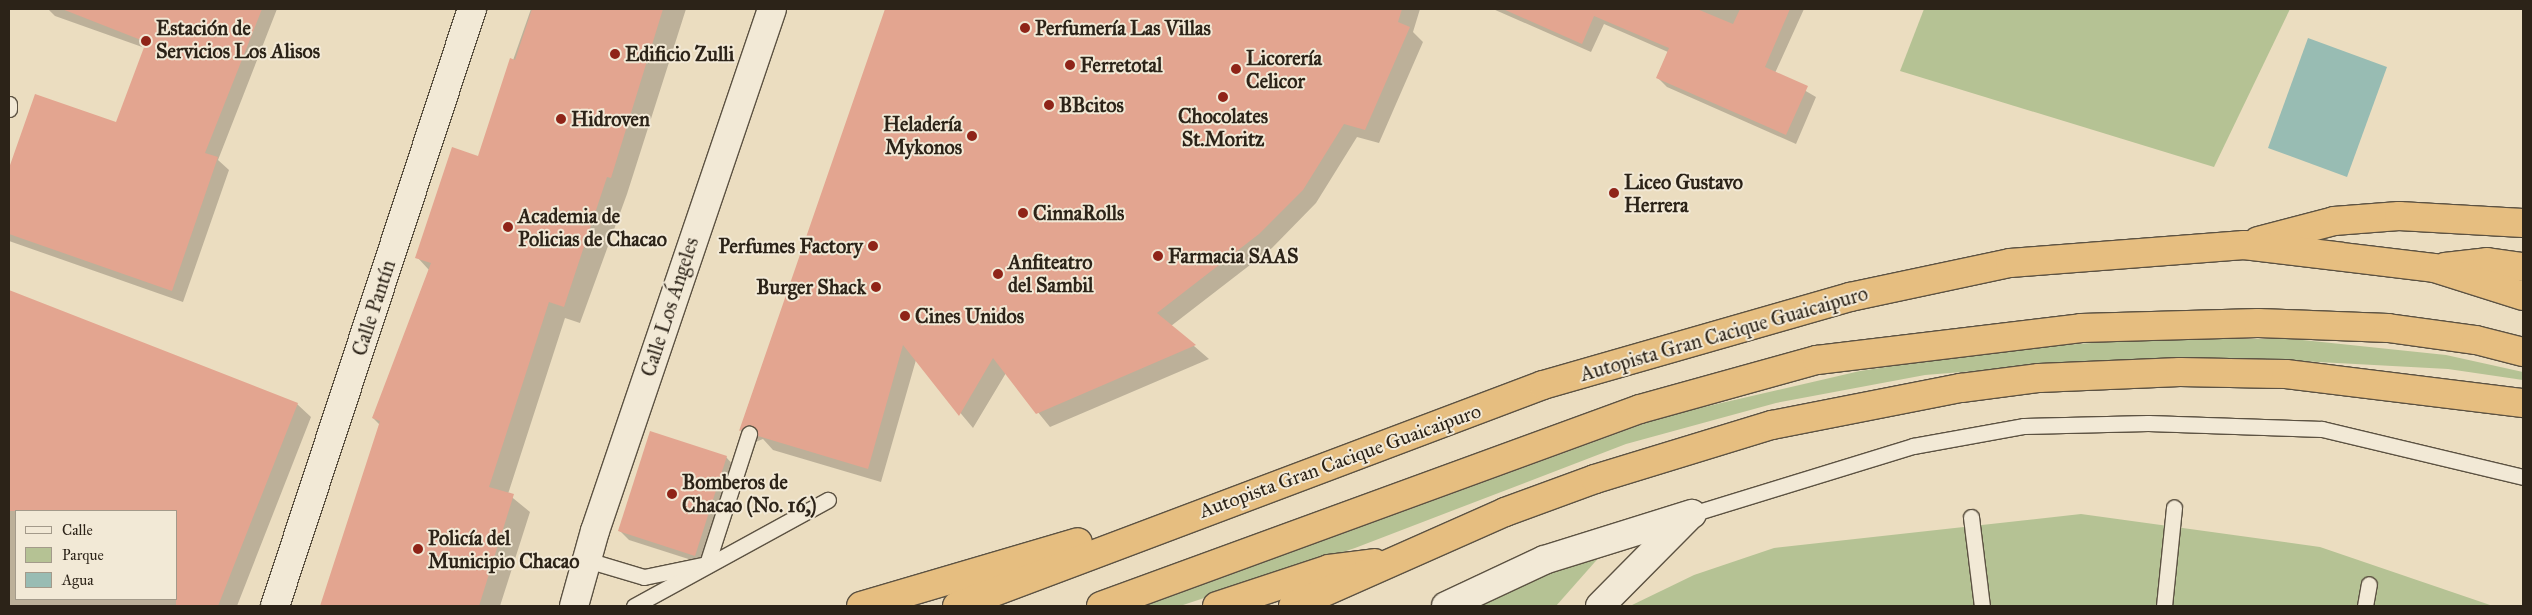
<!DOCTYPE html>
<html>
<head>
<meta charset="utf-8">
<style>
  body { margin:0 }
  #map { position:relative; width:2532px; height:615px; overflow:hidden; background:#ebddc0; font-family:"IM FELL Great Primer",serif }
  div>[style] { position:absolute }
  .green>* { inset:0; background:#b5c294 }
  .water>* { inset:0; background:#98bcb3 }
  .shadow>* { inset:0; background:#0003 }
  .building>* { inset:0; background:#e3a590 }
  .roads { filter:drop-shadow(1px 0 #5c5242) drop-shadow(-1px 0 #5c5242) drop-shadow(0 1px #5c5242) drop-shadow(0 -1px #5c5242) }
  .lane>* { height:15px; margin:-7.5px; padding:0 7.5px; transform-origin:7.5px; border-radius:7.5px; background:#f2e9d6 }
  .street>* { height:28px; margin:-14px; padding:0 14px; transform-origin:14px; border-radius:14px; background:#f2e9d6 }
  .highway>* { height:28px; margin:-14px; padding:0 14px; transform-origin:14px; border-radius:14px; background:#e6be80 }
  .dots>* { width:14px; height:14px; translate:-50% -50%; box-sizing:border-box; border:2px solid #f2e9d6; border-radius:50% }
  span { translate:-50% -50%; white-space:nowrap; text-align:center; line-height:1.15; -webkit-text-stroke:4px #f2e9d6; paint-order:stroke }
  .poi-label { font-size:20px; color:#2c2318; font-weight:700 }
  .left { translate:0 -50%; text-align:left }
  .right { translate:-100% -50%; text-align:right }
  .street-label { font-size:20px; color:#2c2318 }
  .frame { position:absolute; inset:0; border:10px solid #2c2318; pointer-events:none }
  .legend { position:absolute; left:15px; top:510px; width:162px; height:90px; box-sizing:border-box; background:#f2e9d6; border:1px solid #a39a8a; margin:0; padding:6px 9px; list-style:none; font-size:15px; color:#2c2318 }
  .legend li { display:flex; align-items:center; gap:10px; height:25px }
  .legend b { width:25px; border:1px solid #a39a8a }
</style>
</head>
<body>
<div id="map">
  <div class="green">
    <i style="clip-path:polygon(1924px 9px,2290px 9px,2214px 167px,1900px 71px)"></i>
    <i style="clip-path:polygon(2148px 339px,2293px 339px,2446px 355px,2523px 372px,2523px 380px,2448px 369px,2262px 359px,2097px 361px,1925px 375px,1776px 403px,1626px 444px,1355px 548px,1180px 606px,1145px 606px,1665px 416px,1860px 371px,2007px 349px)"></i>
    <i style="clip-path:polygon(2081px 514px,2320px 547px,2493px 606px,1630px 606px,1694px 575px,1774px 548px)"></i>
    <i style="clip-path:polygon(1617px 537px,1556px 606px,1459px 606px)"></i>
  </div>
  <div class="water">
    <i style="clip-path:polygon(2308px 38px,2387px 67px,2347px 177px,2268px 148px)"></i>
  </div>
  <div class="shadow">
    <i style="clip-path:polygon(48px 9px,138px 9px,159px 16px,162px 9px,277px 9px,218px 160px,229px 170px,183px 302px,9px 241px,9px 171px,36px 95px,117px 124px,145px 48px,55px 16px)"></i>
    <i style="clip-path:polygon(531px 9px,686px 9px,627px 194px,580px 323px,565px 318px,508px 494px,530px 512px,500px 606px,321px 606px,380px 425px,373px 418px,429px 270px,417px 257px,479px 157px)"></i>
    <i style="clip-path:polygon(887px 9px,1420px 9px,1413px 32px,1423px 42px,1379px 143px,1357px 137px,1316px 203px,1272px 248px,1171px 326px,1209px 359px,1050px 427px,1006px 373px,973px 428px,916px 360px,881px 482px,773px 450px,763px 439px,753px 443px,740px 430px)"></i>
    <i style="clip-path:polygon(1493px 9px,1804px 9px,1775px 73px,1816px 97px,1796px 144px,1667px 87px,1657px 77px,1668px 52px,1604px 24px,1591px 52px)"></i>
    <i style="clip-path:polygon(evenodd,9px 291px,297px 404px,311px 417px,237px 606px,9px 606px,9px 291px,16px 511px,176px 511px,176px 599px,16px 599px,16px 511px)"></i>
    <i style="clip-path:polygon(726px 457px,735px 467px,704px 564px,629px 540px,620px 531px)"></i>
  </div>
  <div class="building">
    <i style="clip-path:polygon(62px 9px,262px 9px,205px 153px,218px 157px,172px 291px,9px 234px,9px 168px,35px 94px,116px 122px,146px 42px)"></i>
    <i style="clip-path:polygon(532px 9px,663px 9px,611px 178px,607px 177px,564px 307px,549px 302px,489px 487px,514px 494px,479px 606px,320px 606px,380px 421px,372px 418px,431px 263px,415px 258px,452px 147px,478px 156px,510px 58px,515px 60px)"></i>
    <i style="clip-path:polygon(885px 9px,1402px 9px,1398px 22px,1410px 27px,1365px 130px,1344px 124px,1303px 190px,1259px 234px,1157px 313px,1196px 345px,1036px 414px,993px 358px,959px 416px,903px 345px,868px 469px,758px 436px,751px 425px,739px 431px)"></i>
    <i style="clip-path:polygon(1503px 9px,1697px 9px,1733px 24px,1740px 9px,1790px 9px,1765px 67px,1808px 86px,1786px 135px,1656px 78px,1669px 48px,1594px 16px,1582px 44px)"></i>
    <i style="clip-path:polygon(9px 290px,298px 403px,218px 606px,176px 606px,176px 511px,9px 511px)"></i>
    <i style="clip-path:polygon(650px 431px,727px 456px,695px 556px,618px 531px)"></i>
  </div>
  <div class="roads">
    <div class="lane">
      <i style="left:9px;top:104px;width:5px;rotate:90deg"></i>
      <i style="left:1692px;top:514px;width:231px;rotate:-17.1deg"></i>
      <i style="left:1913px;top:446px;width:113px;rotate:-10.2deg"></i>
      <i style="left:2024px;top:426px;width:124px;rotate:-1.4deg"></i>
      <i style="left:2148px;top:423px;width:174px;rotate:2deg"></i>
      <i style="left:2322px;top:429px;width:207px;rotate:13.4deg"></i>
      <i style="left:1971px;top:517px;width:90px;rotate:83deg"></i>
      <i style="left:587px;top:560px;width:59px;rotate:16.6deg"></i>
      <i style="left:644px;top:577px;width:64px;rotate:-11.7deg"></i>
      <i style="left:707px;top:564px;width:137px;rotate:-72.1deg"></i>
      <i style="left:634px;top:606px;width:221px;rotate:-28.7deg"></i>
      <i style="left:2164px;top:606px;width:99px;rotate:-84.2deg"></i>
      <i style="left:2365px;top:606px;width:22px;rotate:-80deg"></i>
    </div>
    <div class="street">
      <i style="left:275px;top:606px;width:629px;rotate:-71.74deg"></i>
      <i style="left:574px;top:606px;width:78px;rotate:-74.4deg"></i>
      <i style="left:595px;top:531px;width:551px;rotate:-71.27deg"></i>
      <i style="left:1446px;top:606px;width:108px;rotate:-25.1deg"></i>
      <i style="left:1544px;top:560px;width:155px;rotate:-17.3deg"></i>
      <i style="left:1600px;top:606px;width:124px;rotate:-45.3deg"></i>
    </div>
    <div class="highway">
      <i style="left:2258px;top:241px;width:79px;rotate:-14.7deg"></i>
      <i style="left:2334px;top:221px;width:65px;rotate:-4.4deg"></i>
      <i style="left:2399px;top:216px;width:124px;rotate:3.2deg"></i>
      <i style="left:2445px;top:267px;width:42px;rotate:-6.8deg"></i>
      <i style="left:2487px;top:262px;width:36px;rotate:8deg"></i>
      <i style="left:861px;top:606px;width:226px;rotate:-16.4deg"></i>
      <i style="left:957px;top:606px;width:626px;rotate:-20.66deg"></i>
      <i style="left:1543px;top:385px;width:319px;rotate:-16deg"></i>
      <i style="left:1850px;top:297px;width:164px;rotate:-12deg"></i>
      <i style="left:2010px;top:263px;width:235px;rotate:-4.4deg"></i>
      <i style="left:2244px;top:245px;width:191px;rotate:6.9deg"></i>
      <i style="left:2434px;top:268px;width:93px;rotate:17.5deg"></i>
      <i style="left:1101px;top:606px;width:574px;rotate:-20.08deg"></i>
      <i style="left:1640px;top:409px;width:184px;rotate:-15.5deg"></i>
      <i style="left:1817px;top:360px;width:266px;rotate:-6.9deg"></i>
      <i style="left:2081px;top:328px;width:177px;rotate:-1.6deg"></i>
      <i style="left:2258px;top:323px;width:130px;rotate:2.2deg"></i>
      <i style="left:2388px;top:328px;width:89px;rotate:7.8deg"></i>
      <i style="left:2476px;top:340px;width:49px;rotate:14.3deg"></i>
      <i style="left:1217px;top:606px;width:118px;rotate:-18.3deg"></i>
      <i style="left:1329px;top:569px;width:46px;rotate:-7.4deg"></i>
      <i style="left:1293px;top:606px;width:232px;rotate:-23.9deg"></i>
      <i style="left:1505px;top:512px;width:96px;rotate:-20.1deg"></i>
      <i style="left:1595px;top:479px;width:185px;rotate:-17deg"></i>
      <i style="left:1772px;top:425px;width:193px;rotate:-11.1deg"></i>
      <i style="left:1961px;top:388px;width:79px;rotate:-7.3deg"></i>
      <i style="left:2039px;top:378px;width:141px;rotate:-2.4deg"></i>
      <i style="left:2180px;top:372px;width:106px;rotate:1.1deg"></i>
      <i style="left:2286px;top:374px;width:239px;rotate:7deg"></i>
    </div>
  </div>
  <div class="dots">
    <i style="left:1025px;top:28px;background:#8f2418"></i>
    <i style="left:146px;top:41px;background:#8f2418"></i>
    <i style="left:615px;top:54px;background:#8f2418"></i>
    <i style="left:1070px;top:65px;background:#8f2418"></i>
    <i style="left:1236px;top:69px;background:#8f2418"></i>
    <i style="left:1223px;top:97px;background:#8f2418"></i>
    <i style="left:1049px;top:105px;background:#8f2418"></i>
    <i style="left:561px;top:119px;background:#8f2418"></i>
    <i style="left:972px;top:136px;background:#8f2418"></i>
    <i style="left:1614px;top:193px;background:#8f2418"></i>
    <i style="left:1023px;top:213px;background:#8f2418"></i>
    <i style="left:508px;top:227px;background:#8f2418"></i>
    <i style="left:873px;top:246px;background:#8f2418"></i>
    <i style="left:1158px;top:256px;background:#8f2418"></i>
    <i style="left:998px;top:274px;background:#8f2418"></i>
    <i style="left:876px;top:287px;background:#8f2418"></i>
    <i style="left:905px;top:316px;background:#8f2418"></i>
    <i style="left:672px;top:494px;background:#8f2418"></i>
    <i style="left:418px;top:549px;background:#8f2418"></i>
  </div>
  <div class="poi-label">
    <span class="left" style="left:1035px;top:28px">Perfumería Las Villas</span>
    <span class="left" style="left:156px;top:40px">Estación de<br>Servicios Los Alisos</span>
    <span class="left" style="left:625px;top:54px">Edificio Zulli</span>
    <span class="left" style="left:1246px;top:70px">Licorería<br>Celicor</span>
    <span class="left" style="left:1080px;top:65px">Ferretotal</span>
    <span class="left" style="left:1059px;top:105px">BBcitos</span>
    <span style="left:1223px;top:128px">Chocolates<br>St.Moritz</span>
    <span class="left" style="left:571px;top:119px">Hidroven</span>
    <span class="right" style="left:962px;top:136px">Heladería<br>Mykonos</span>
    <span class="left" style="left:1624px;top:194px">Liceo Gustavo<br>Herrera</span>
    <span class="left" style="left:1033px;top:213px">CinnaRolls</span>
    <span class="left" style="left:518px;top:228px">Academia de<br>Policias de Chacao</span>
    <span class="right" style="left:863px;top:246px">Perfumes Factory</span>
    <span class="left" style="left:1168px;top:256px">Farmacia SAAS</span>
    <span class="left" style="left:1008px;top:274px">Anfiteatro<br>del Sambil</span>
    <span class="right" style="left:866px;top:287px">Burger Shack</span>
    <span class="left" style="left:915px;top:316px">Cines Unidos</span>
    <span class="left" style="left:682px;top:494px">Bomberos de<br>Chacao (No. 16,)</span>
    <span class="left" style="left:428px;top:550px">Policía del<br>Municipio Chacao</span>
  </div>
  <div class="street-label">
    <span style="left:670px;top:307px;rotate:-72deg">Calle Los Ángeles</span>
    <span style="left:374px;top:308px;rotate:-72deg">Calle Pantín</span>
    <span style="left:1724px;top:334px;rotate:-16deg">Autopista Gran Cacique Guaicaipuro</span>
    <span style="left:1340px;top:461px;rotate:-20deg">Autopista Gran Cacique Guaicaipuro</span>
  </div>
  <div class="frame"></div>
  <ul class="legend">
  <li><b style="height:6px;background:#f2e9d6"></b>Calle</li>
  <li><b style="height:14px;background:#b5c294"></b>Parque</li>
  <li><b style="height:14px;background:#98bcb3"></b>Agua</li>
  </ul>
</div>
</body>
</html>
